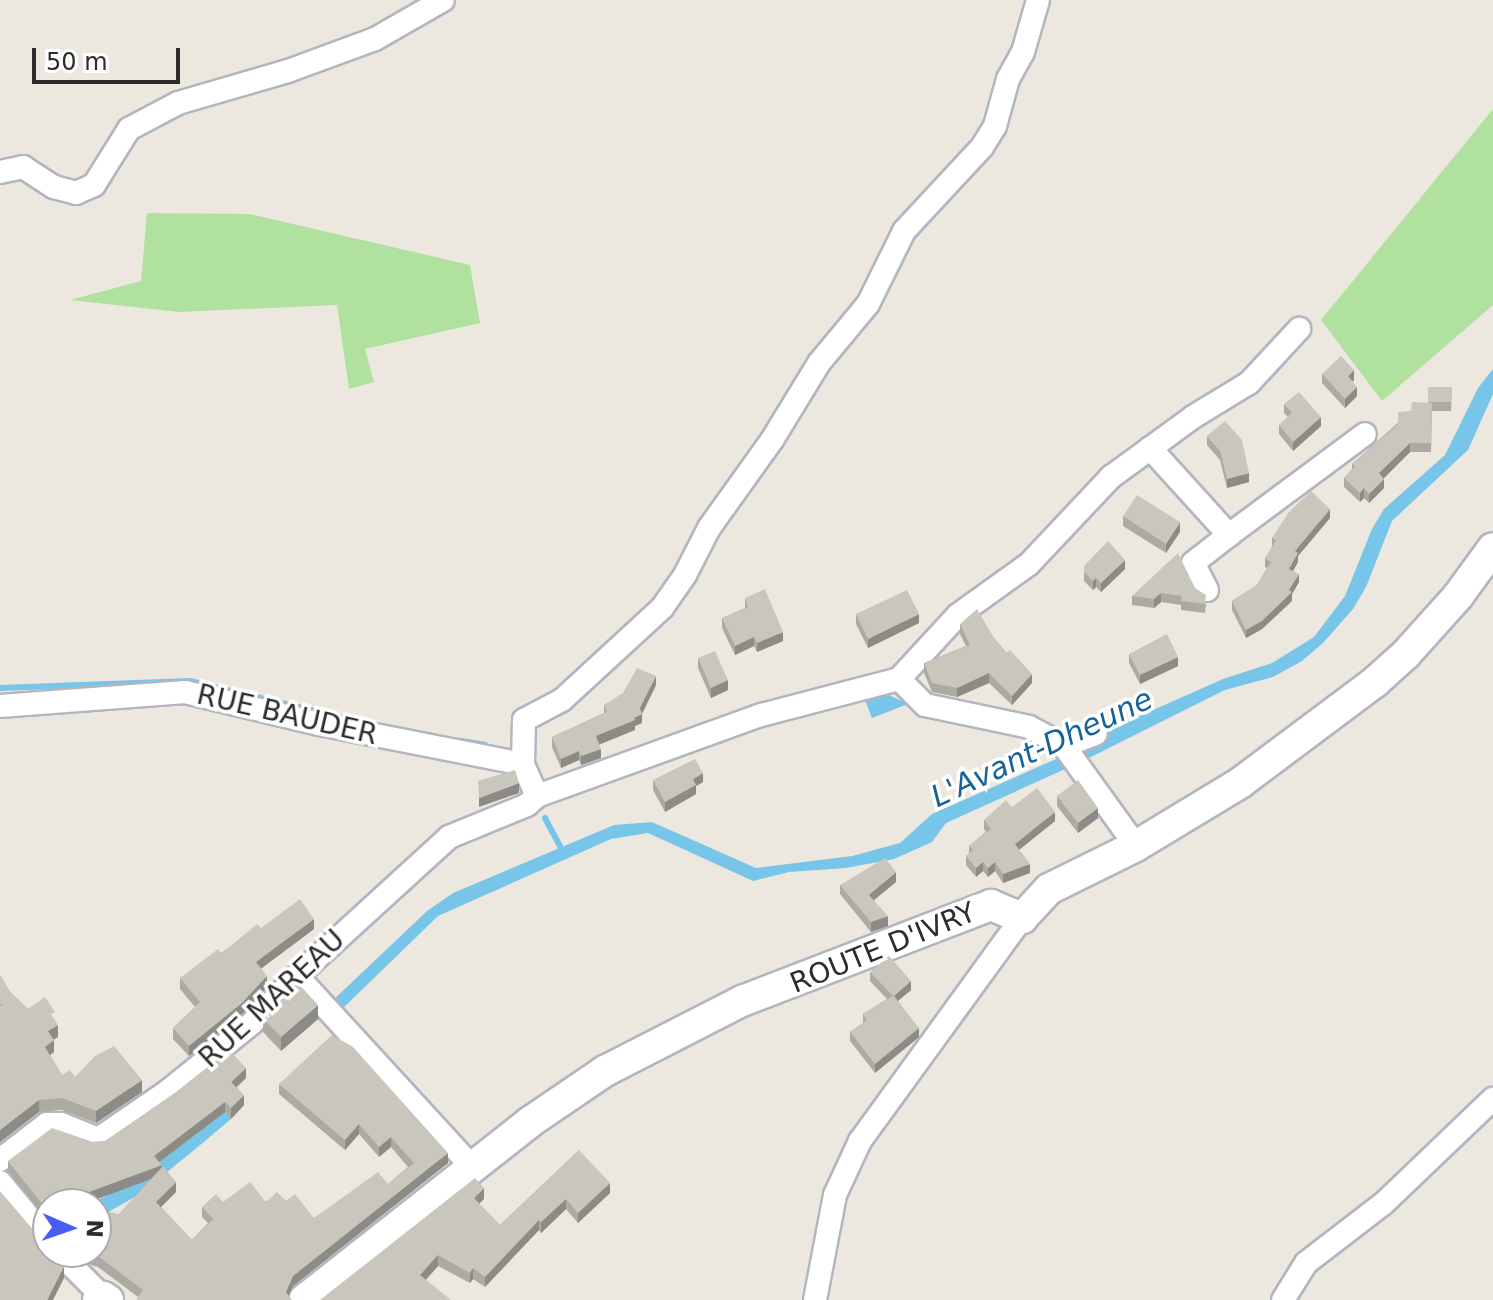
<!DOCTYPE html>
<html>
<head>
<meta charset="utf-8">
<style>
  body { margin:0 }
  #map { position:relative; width:1493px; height:1300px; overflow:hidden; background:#ede8df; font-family:"DejaVu Sans",sans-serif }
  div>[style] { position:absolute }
  .green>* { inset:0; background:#b1e19f }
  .water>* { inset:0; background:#78c5ea }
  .stream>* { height:6px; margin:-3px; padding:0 3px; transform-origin:3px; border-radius:3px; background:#78c5ea }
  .roads { filter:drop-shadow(2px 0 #b3b5bf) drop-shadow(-2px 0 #b3b5bf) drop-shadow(0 2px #b3b5bf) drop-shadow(0 -2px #b3b5bf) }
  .minor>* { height:22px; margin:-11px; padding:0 11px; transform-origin:11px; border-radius:11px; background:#fff }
  .secondary>* { height:30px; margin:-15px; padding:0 15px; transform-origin:15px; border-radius:15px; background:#fff }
  .wall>* { inset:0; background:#adaaa3 }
  .shaded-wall>* { inset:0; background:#8d8b85 }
  .building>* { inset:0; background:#c9c6be }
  span { translate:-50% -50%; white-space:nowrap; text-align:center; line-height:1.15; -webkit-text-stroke:7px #fff; paint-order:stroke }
  .street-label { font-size:28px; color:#2c2c2c }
  .water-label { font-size:30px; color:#146399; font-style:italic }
  .north { position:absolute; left:32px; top:1188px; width:80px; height:80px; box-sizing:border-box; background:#fff; border:2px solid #ababab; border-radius:50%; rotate:92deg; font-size:22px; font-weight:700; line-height:32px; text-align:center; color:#2c2c2c }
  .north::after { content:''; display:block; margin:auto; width:28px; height:36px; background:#485df2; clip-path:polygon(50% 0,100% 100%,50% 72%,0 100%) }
  .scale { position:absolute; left:32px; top:48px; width:148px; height:36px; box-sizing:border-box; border:4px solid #2c2c2c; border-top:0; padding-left:10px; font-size:24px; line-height:28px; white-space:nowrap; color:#2c2c2c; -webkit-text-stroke:6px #fff; paint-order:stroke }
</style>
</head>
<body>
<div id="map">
  <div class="green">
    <i style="clip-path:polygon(1493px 109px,1493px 305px,1382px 401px,1321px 320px)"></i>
    <i style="clip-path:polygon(147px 213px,250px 214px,470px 265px,480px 323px,365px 349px,374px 382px,349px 389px,337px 305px,179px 312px,70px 300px,141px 281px)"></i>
  </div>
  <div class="water">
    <i style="clip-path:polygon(1493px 369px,1493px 394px,1468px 450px,1392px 521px,1366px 587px,1353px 609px,1323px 643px,1302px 661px,1273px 677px,1225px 690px,1085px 760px,1077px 748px,1135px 718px,1223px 679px,1272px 663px,1314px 637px,1345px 596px,1372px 529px,1384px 509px,1445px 455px,1478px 388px)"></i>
    <i style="clip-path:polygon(887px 694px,908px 704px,872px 718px,865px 700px)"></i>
    <i style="clip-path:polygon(1063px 756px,1074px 765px,946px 823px,932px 842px,894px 859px,846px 868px,789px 872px,753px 881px,648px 833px,611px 839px,438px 916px,338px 1013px,329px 1004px,427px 911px,453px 893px,614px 825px,652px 822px,756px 868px,852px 856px,900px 843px,932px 814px)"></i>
    <i style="clip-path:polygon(223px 1109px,231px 1119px,199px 1146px,140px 1194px,96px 1219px,96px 1204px,90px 1204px,140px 1179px)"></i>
  </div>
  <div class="stream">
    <i style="left:0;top:688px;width:190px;rotate:-2.1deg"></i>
    <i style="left:190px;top:681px;width:154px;rotate:13.5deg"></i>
    <i style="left:461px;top:741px;width:24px;rotate:9deg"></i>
    <i style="left:545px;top:818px;width:40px;rotate:62deg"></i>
  </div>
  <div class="roads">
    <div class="minor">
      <i style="left:0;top:172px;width:24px;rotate:-12deg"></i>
      <i style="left:23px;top:167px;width:37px;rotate:33deg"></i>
      <i style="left:54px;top:187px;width:23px;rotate:15deg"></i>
      <i style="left:76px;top:193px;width:20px;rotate:-24deg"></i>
      <i style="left:94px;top:185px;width:66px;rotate:-58deg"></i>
      <i style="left:129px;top:129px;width:55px;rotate:-28deg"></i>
      <i style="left:178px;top:103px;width:115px;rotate:-16.2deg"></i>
      <i style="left:288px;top:71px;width:93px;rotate:-20.2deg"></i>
      <i style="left:375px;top:39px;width:78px;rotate:-29.8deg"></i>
      <i style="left:1150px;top:448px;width:118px;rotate:47.8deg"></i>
      <i style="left:1229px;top:535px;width:169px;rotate:-36.6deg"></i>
      <i style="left:1207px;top:590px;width:30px;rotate:-117deg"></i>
      <i style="left:1193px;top:563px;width:46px;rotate:-37.9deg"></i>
      <i style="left:899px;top:679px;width:37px;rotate:45deg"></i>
      <i style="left:925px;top:705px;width:106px;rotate:11.9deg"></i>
      <i style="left:1029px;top:727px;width:40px;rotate:28deg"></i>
      <i style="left:1064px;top:746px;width:123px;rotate:54.2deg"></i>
      <i style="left:0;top:706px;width:186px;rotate:-4.3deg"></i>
      <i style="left:185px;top:692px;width:138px;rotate:13.4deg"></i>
      <i style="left:319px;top:724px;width:208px;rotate:11.1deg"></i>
      <i style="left:1064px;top:746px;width:34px;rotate:-21deg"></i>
      <i style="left:537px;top:796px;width:35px;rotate:-114deg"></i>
      <i style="left:523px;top:764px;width:44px;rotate:-88.7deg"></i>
      <i style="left:524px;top:720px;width:43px;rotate:-27.8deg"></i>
      <i style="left:562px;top:700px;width:136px;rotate:-42.6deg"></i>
      <i style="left:662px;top:608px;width:40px;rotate:-55.1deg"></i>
      <i style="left:685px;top:575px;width:53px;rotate:-62.9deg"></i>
      <i style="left:709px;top:528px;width:108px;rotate:-54.4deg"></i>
      <i style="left:772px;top:440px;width:90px;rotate:-58.6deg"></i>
      <i style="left:819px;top:363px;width:77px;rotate:-50.3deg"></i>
      <i style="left:868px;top:304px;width:81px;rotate:-63.7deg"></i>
      <i style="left:904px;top:231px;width:115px;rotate:-47.1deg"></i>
      <i style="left:982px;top:147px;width:25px;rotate:-58deg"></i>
      <i style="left:995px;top:126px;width:49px;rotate:-74.5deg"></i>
      <i style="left:1008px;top:79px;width:31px;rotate:-61deg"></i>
      <i style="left:1023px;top:52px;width:54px;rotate:-73.9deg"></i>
      <i style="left:297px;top:976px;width:260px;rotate:47.5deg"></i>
      <i style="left:0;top:1160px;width:59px;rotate:-37.5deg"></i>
      <i style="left:47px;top:1124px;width:14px"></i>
      <i style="left:61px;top:1124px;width:40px;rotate:22deg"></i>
      <i style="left:98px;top:1139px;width:85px;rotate:-34.4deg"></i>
      <i style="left:168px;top:1091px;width:107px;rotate:-38.9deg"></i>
      <i style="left:251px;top:1024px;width:66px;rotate:-46.2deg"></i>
      <i style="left:297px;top:976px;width:206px;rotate:-42.4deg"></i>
      <i style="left:449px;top:837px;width:84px;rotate:-22.3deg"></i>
      <i style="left:527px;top:805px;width:13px;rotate:-42deg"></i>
      <i style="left:537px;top:796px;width:238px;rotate:-19.9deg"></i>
      <i style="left:761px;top:715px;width:143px;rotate:-14.6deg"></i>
      <i style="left:899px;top:679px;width:87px;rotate:-47.3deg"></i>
      <i style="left:958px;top:615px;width:87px;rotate:-35.7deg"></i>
      <i style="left:1029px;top:564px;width:120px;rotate:-46.7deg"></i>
      <i style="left:1111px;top:477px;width:102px;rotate:-36.2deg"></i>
      <i style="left:1193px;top:417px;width:66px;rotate:-31.3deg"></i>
      <i style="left:1249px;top:383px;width:74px;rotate:-47.2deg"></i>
      <i style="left:0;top:1182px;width:75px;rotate:50.4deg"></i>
      <i style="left:58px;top:1252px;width:64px;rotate:45deg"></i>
      <i style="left:815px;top:1300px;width:107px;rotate:-79.2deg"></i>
      <i style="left:835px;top:1195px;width:60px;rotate:-65.2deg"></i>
      <i style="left:860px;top:1141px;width:276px;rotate:-54deg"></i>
      <i style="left:1283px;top:1300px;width:44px;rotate:-58.1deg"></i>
      <i style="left:1306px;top:1263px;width:98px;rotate:-37.6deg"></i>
      <i style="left:1384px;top:1203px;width:151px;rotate:-43.7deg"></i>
    </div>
    <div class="secondary">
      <i style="left:98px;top:1300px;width:6px;rotate:-31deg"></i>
      <i style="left:103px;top:1297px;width:6px;rotate:31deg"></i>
      <i style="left:304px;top:1300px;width:288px;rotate:-38.2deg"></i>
      <i style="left:530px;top:1122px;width:91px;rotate:-34.2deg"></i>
      <i style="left:605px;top:1071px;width:154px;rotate:-27.1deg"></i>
      <i style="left:742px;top:1001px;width:267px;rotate:-21.1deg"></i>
      <i style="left:991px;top:905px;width:34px;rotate:23deg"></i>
      <i style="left:1022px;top:918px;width:40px;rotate:-47deg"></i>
      <i style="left:1049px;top:889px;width:97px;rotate:-26.3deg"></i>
      <i style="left:1136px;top:846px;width:122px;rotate:-31.2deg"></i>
      <i style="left:1240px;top:783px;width:169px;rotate:-36.8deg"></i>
      <i style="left:1375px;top:682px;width:42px;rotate:-42.1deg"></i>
      <i style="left:1406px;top:654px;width:78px;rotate:-48.1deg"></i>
      <i style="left:1458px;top:596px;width:59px;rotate:-53.9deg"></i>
    </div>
  </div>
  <div class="wall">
    <i style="clip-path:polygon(1322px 374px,1354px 380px,1352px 381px,1357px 396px,1345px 408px,1322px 383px)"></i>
    <i style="clip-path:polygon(1452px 387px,1451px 411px,1432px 411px,1431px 452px,1410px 452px,1384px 478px,1384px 488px,1369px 503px,1364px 498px,1360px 502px,1344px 487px,1344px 478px,1352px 469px,1352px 464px,1411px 411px,1428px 403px)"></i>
    <i style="clip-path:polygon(1284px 404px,1321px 426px,1293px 451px,1279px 434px,1279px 425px,1288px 417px,1284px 413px)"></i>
    <i style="clip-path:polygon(1207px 436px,1249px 482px,1227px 488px,1220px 460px,1207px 445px)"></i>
    <i style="clip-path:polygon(1123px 516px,1180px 532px,1166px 553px,1123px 526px)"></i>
    <i style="clip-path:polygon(1330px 518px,1298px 556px,1298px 562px,1293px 571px,1299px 582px,1292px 594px,1292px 601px,1262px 629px,1246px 638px,1232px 610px,1232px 601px,1257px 585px,1267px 568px,1265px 567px,1265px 558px,1272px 547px,1272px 538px)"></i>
    <i style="clip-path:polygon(1084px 566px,1125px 569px,1101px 592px,1096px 587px,1093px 590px,1084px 581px)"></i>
    <i style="clip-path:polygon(1195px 588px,1206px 604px,1205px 613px,1181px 610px,1181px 605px,1161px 602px,1154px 608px,1132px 605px,1132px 596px)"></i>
    <i style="clip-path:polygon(745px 598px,783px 641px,757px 652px,754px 646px,735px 655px,722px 628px,722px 618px,745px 608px)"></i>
    <i style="clip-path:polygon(856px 614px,919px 623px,868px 648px,856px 624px)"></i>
    <i style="clip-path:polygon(960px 624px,994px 638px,1032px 683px,1012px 705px,989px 683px,957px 697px,932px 692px,924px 673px,924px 663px,966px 646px,960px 634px)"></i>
    <i style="clip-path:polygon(1129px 654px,1178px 666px,1140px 684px,1129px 663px)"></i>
    <i style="clip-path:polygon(698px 658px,728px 690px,711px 698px,698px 668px)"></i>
    <i style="clip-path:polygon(656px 685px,642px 713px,642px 723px,635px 726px,635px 730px,599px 744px,601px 758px,581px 765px,579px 760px,561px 768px,552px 747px,552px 737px,604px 713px,604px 705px)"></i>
    <i style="clip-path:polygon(653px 780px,703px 782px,696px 786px,696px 794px,665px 812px,653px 790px)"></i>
    <i style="clip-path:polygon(1057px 796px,1098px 818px,1078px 833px,1057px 806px)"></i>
    <i style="clip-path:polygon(1012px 807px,1055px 821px,1019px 850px,1030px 873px,1003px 883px,995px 871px,988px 877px,983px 871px,976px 877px,966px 865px,966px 856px,969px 853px,969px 846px,986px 832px,984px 829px,984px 820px)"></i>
    <i style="clip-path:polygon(896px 882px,874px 900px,888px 926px,871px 932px,840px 894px,840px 885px)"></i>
    <i style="clip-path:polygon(261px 928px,314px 929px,261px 969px,267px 987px,242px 1014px,189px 1056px,173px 1039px,173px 1028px,195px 1007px,180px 989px,180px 978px)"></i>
    <i style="clip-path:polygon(870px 972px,911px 990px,898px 1001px,919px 1037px,875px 1073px,850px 1041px,850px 1032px,863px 1023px,863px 1014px,887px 999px,870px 981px)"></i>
    <i style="clip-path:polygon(0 975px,10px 992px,28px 1009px,55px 1020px,58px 1037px,53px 1040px,54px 1052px,50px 1055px,62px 1075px,75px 1077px,142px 1092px,96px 1123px,62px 1110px,39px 1112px,0 1142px)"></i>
    <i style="clip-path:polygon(263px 1018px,318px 1019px,281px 1051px,263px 1032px)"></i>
    <i style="clip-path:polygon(246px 1078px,237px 1087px,244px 1105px,231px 1119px,225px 1112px,160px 1162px,176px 1192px,161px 1207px,192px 1240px,208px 1223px,202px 1217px,202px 1207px,223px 1202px,286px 1201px,314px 1218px,388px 1184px,408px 1167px,391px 1147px,379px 1157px,359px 1134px,345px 1150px,279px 1094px,279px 1084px,448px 1163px,293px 1286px,289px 1295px,138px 1297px,98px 1267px,91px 1265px,77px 1252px,96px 1252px,119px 1214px,151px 1179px,48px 1204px,48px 1221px,8px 1171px,8px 1161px,93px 1142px,105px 1141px)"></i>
    <i style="clip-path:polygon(579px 1150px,610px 1193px,578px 1223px,566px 1209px,541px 1233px,539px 1230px,485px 1287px,473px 1279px,470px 1283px,438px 1266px,426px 1280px,320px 1300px,484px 1199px,479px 1204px,500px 1225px)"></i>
  </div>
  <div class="shaded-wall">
    <i style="clip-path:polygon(1354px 370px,1354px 380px,1348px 386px,1348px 376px)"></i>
    <i style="clip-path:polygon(1357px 387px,1357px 396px,1345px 408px,1345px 399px)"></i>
    <i style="clip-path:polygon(1321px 417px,1321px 426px,1293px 451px,1293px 442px)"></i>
    <i style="clip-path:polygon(1410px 443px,1410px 452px,1379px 483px,1379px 473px)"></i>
    <i style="clip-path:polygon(1249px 473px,1249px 482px,1227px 488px,1227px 479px)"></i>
    <i style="clip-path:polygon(1384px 479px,1384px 488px,1369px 503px,1369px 494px)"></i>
    <i style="clip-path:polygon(1364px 488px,1364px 498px,1360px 502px,1360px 493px)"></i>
    <i style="clip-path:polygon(1330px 509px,1330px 518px,1298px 556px,1298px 562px,1289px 578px,1289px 569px,1295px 551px)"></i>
    <i style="clip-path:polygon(1180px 522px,1180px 532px,1166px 553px,1166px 544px)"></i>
    <i style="clip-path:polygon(1125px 560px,1125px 569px,1101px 592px,1101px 583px)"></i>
    <i style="clip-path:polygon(1299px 574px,1299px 582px,1292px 594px,1292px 601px,1262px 629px,1246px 638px,1246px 630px,1289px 590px)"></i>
    <i style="clip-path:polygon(1096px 578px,1096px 587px,1093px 590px,1093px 581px)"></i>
    <i style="clip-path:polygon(1161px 593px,1161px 602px,1154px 608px,1154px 599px)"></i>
    <i style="clip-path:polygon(919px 614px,919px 623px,868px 648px,868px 639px)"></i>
    <i style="clip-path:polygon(783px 632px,783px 641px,757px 652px,757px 643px)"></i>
    <i style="clip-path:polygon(754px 637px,754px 646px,735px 655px,735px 646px)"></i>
    <i style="clip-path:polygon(1178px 657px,1178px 666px,1140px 684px,1140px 675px)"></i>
    <i style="clip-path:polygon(989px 673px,989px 683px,957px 697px,957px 688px)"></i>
    <i style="clip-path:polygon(1032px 674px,1032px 683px,1012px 705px,1012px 696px)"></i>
    <i style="clip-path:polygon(656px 676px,656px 685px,642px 714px,642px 723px,635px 726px,635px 730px,596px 746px,596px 736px,634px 718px)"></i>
    <i style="clip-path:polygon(728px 680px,728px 690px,711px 698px,711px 688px)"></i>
    <i style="clip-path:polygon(601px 749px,601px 758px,581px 765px,581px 756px)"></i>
    <i style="clip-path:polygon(579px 751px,579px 760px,561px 768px,561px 759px)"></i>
    <i style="clip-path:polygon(703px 773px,703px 782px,696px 786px,696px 794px,665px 812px,665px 802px,693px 779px)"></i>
    <i style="clip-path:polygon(519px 783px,519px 793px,479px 807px,479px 798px)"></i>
    <i style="clip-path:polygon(1098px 808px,1098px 818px,1078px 833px,1078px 823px)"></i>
    <i style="clip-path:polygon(1055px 812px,1055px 821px,1015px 853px,1015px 844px)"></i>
    <i style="clip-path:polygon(983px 862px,983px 871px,976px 877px,976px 868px)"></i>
    <i style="clip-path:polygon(995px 862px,995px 871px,988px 877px,988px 868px)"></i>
    <i style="clip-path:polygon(1030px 864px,1030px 873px,1003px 883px,1003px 874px)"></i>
    <i style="clip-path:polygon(896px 872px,896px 882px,869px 904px,869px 895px)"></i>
    <i style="clip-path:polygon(888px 916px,888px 926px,871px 932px,871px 922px)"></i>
    <i style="clip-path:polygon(314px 919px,314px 929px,256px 972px,256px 962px)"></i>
    <i style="clip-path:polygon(267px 976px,267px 987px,242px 1014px,189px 1056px,189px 1046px)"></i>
    <i style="clip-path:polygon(911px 981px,911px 990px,894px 1004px,894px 996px)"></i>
    <i style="clip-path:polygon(318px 1005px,318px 1019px,281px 1051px,281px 1037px)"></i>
    <i style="clip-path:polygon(58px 1025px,58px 1037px,48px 1043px,48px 1031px)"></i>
    <i style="clip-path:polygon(919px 1028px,919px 1037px,875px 1073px,875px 1064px)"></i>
    <i style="clip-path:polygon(54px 1040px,54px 1052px,45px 1059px,45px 1047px)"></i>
    <i style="clip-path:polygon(246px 1068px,246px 1078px,231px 1092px,231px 1082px)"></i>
    <i style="clip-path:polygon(142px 1080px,142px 1092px,96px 1123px,96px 1111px)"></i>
    <i style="clip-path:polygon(244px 1095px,244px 1105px,231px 1119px,231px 1108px)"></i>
    <i style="clip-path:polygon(39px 1100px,39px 1112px,0 1142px,0 1130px)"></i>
    <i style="clip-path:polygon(225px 1102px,225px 1112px,154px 1166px,154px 1156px)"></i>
    <i style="clip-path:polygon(359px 1124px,359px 1134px,345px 1150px,345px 1140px)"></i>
    <i style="clip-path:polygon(391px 1137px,391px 1147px,379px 1157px,379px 1147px)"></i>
    <i style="clip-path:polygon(448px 1153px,448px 1163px,293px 1286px,287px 1300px,286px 1292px,293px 1276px)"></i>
    <i style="clip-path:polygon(162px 1165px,162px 1175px,84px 1204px,62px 1204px,62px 1202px)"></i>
    <i style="clip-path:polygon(176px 1182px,176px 1192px,156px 1212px,156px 1202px)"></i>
    <i style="clip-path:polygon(610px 1183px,610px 1193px,578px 1223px,578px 1213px)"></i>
    <i style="clip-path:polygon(484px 1188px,484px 1199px,474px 1208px,474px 1198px)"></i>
    <i style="clip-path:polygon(566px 1199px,566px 1209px,541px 1233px,541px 1222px)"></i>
    <i style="clip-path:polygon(539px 1220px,539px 1230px,485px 1287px,485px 1277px)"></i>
    <i style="clip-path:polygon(438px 1255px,438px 1266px,420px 1286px,420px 1275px)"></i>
    <i style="clip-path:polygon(64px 1266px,64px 1278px,53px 1300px,47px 1300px)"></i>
    <i style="clip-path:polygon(473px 1268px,473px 1279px,470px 1283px,470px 1273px)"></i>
  </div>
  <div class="building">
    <i style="clip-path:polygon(1341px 356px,1354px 370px,1348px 376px,1357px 387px,1345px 399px,1322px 374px)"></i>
    <i style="clip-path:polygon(1428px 387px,1452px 387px,1451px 402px,1428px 402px)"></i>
    <i style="clip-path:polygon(1299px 392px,1321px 417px,1293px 442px,1279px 425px,1292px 413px,1284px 404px)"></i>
    <i style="clip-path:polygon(1412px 402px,1432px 403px,1431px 443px,1410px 443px,1379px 473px,1384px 479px,1369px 494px,1364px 488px,1360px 493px,1344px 478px,1355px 466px,1352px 464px,1398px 424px,1398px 412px,1411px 411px)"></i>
    <i style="clip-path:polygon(1225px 421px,1242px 440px,1249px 473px,1227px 479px,1220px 450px,1207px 436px)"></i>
    <i style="clip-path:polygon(1311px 491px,1330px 509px,1295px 551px,1298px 553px,1289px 569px,1299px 574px,1289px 590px,1292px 592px,1262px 621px,1246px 630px,1232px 601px,1257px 585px,1271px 562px,1265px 558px,1276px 540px,1272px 538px,1288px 513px)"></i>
    <i style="clip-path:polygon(1137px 495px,1180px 522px,1166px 544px,1123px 516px)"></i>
    <i style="clip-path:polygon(1108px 541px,1125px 560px,1101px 583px,1096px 578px,1093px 581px,1084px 572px,1084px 566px)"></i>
    <i style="clip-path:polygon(1178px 553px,1195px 588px,1206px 595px,1205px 604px,1181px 601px,1182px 596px,1161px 593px,1154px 599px,1132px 596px)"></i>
    <i style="clip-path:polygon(765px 589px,783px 632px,757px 643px,754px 637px,735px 646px,722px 618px,748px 607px,745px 598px)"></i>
    <i style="clip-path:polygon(907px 590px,919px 614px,868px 639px,856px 614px)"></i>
    <i style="clip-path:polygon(977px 609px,994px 638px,1006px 653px,1010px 650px,1032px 674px,1012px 696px,989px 673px,957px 688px,932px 683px,924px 663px,970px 645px,960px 624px)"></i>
    <i style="clip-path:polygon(1167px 634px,1178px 657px,1140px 675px,1129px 654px)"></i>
    <i style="clip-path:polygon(715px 651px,728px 680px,711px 688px,698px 658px)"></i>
    <i style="clip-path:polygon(637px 668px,656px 676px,640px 708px,642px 714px,634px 718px,635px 720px,596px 736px,601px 749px,581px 756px,579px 751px,561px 759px,552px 737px,607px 712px,604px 705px,623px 693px)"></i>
    <i style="clip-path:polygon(695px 759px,703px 773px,693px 779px,696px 785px,665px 802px,653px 780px)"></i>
    <i style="clip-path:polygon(515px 770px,519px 783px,479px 798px,478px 781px)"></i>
    <i style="clip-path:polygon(1078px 780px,1098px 808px,1078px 823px,1057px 796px)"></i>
    <i style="clip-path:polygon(1037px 788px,1055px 812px,1015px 844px,1030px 864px,1003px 874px,995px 862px,988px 868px,983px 862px,976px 868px,966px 856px,973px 850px,969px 846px,991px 829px,984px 820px,1006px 800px,1012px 807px)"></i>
    <i style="clip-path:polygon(885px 858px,896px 872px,869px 895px,888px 916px,871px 922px,840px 885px)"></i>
    <i style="clip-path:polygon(300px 899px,314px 919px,256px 962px,267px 976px,242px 1003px,189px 1046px,173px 1028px,200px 1002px,180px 978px,218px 949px,221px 954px,257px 924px,261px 928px)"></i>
    <i style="clip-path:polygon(889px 956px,911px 981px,894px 996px,919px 1028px,875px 1064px,850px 1032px,867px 1020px,863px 1014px,893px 996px,870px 972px)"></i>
    <i style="clip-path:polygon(0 975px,10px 992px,28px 1009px,45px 997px,55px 1012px,51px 1014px,58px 1025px,48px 1031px,54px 1040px,45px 1047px,62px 1075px,70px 1070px,75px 1077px,95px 1056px,114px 1046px,142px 1080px,96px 1111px,62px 1098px,39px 1100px,0 1130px,0 1006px,3px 1004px,0 1004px)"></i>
    <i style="clip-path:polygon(297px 982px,318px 1005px,281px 1037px,263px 1018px)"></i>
    <i style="clip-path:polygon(332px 1035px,353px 1047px,448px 1153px,293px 1276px,286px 1292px,292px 1300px,136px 1300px,143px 1290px,98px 1256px,91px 1255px,88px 1252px,96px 1252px,96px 1209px,119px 1214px,163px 1166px,176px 1182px,156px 1202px,192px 1240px,213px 1219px,202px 1207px,216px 1194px,223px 1202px,250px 1182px,266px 1202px,277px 1192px,286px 1201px,295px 1194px,314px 1218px,378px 1172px,388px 1184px,414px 1163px,391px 1137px,379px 1147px,359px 1124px,345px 1140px,279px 1084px)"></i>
    <i style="clip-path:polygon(229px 1050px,246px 1068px,231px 1082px,244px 1095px,231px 1108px,225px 1102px,154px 1156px,162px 1165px,62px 1202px,72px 1204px,48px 1204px,48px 1211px,8px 1161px,52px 1128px,93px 1142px,105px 1141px,176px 1092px)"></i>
    <i style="clip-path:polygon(579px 1150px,610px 1183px,578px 1213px,566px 1199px,541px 1222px,539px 1220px,485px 1277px,473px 1268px,470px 1273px,438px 1255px,420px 1275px,451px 1300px,320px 1300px,475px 1178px,484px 1188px,474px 1198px,500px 1225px)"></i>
    <i style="clip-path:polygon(0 1191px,48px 1247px,48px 1252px,52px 1252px,64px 1266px,47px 1300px,0 1300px)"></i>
  </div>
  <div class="street-label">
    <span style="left:287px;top:715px;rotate:13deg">RUE BAUDER</span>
    <span style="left:883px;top:948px;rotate:-22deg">ROUTE D'IVRY</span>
    <span style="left:272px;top:999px;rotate:-43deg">RUE MAREAU</span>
  </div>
  <div class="water-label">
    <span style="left:1042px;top:748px;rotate:-25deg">L'Avant-Dheune</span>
  </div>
  <div class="north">N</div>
  <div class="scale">50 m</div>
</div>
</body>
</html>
